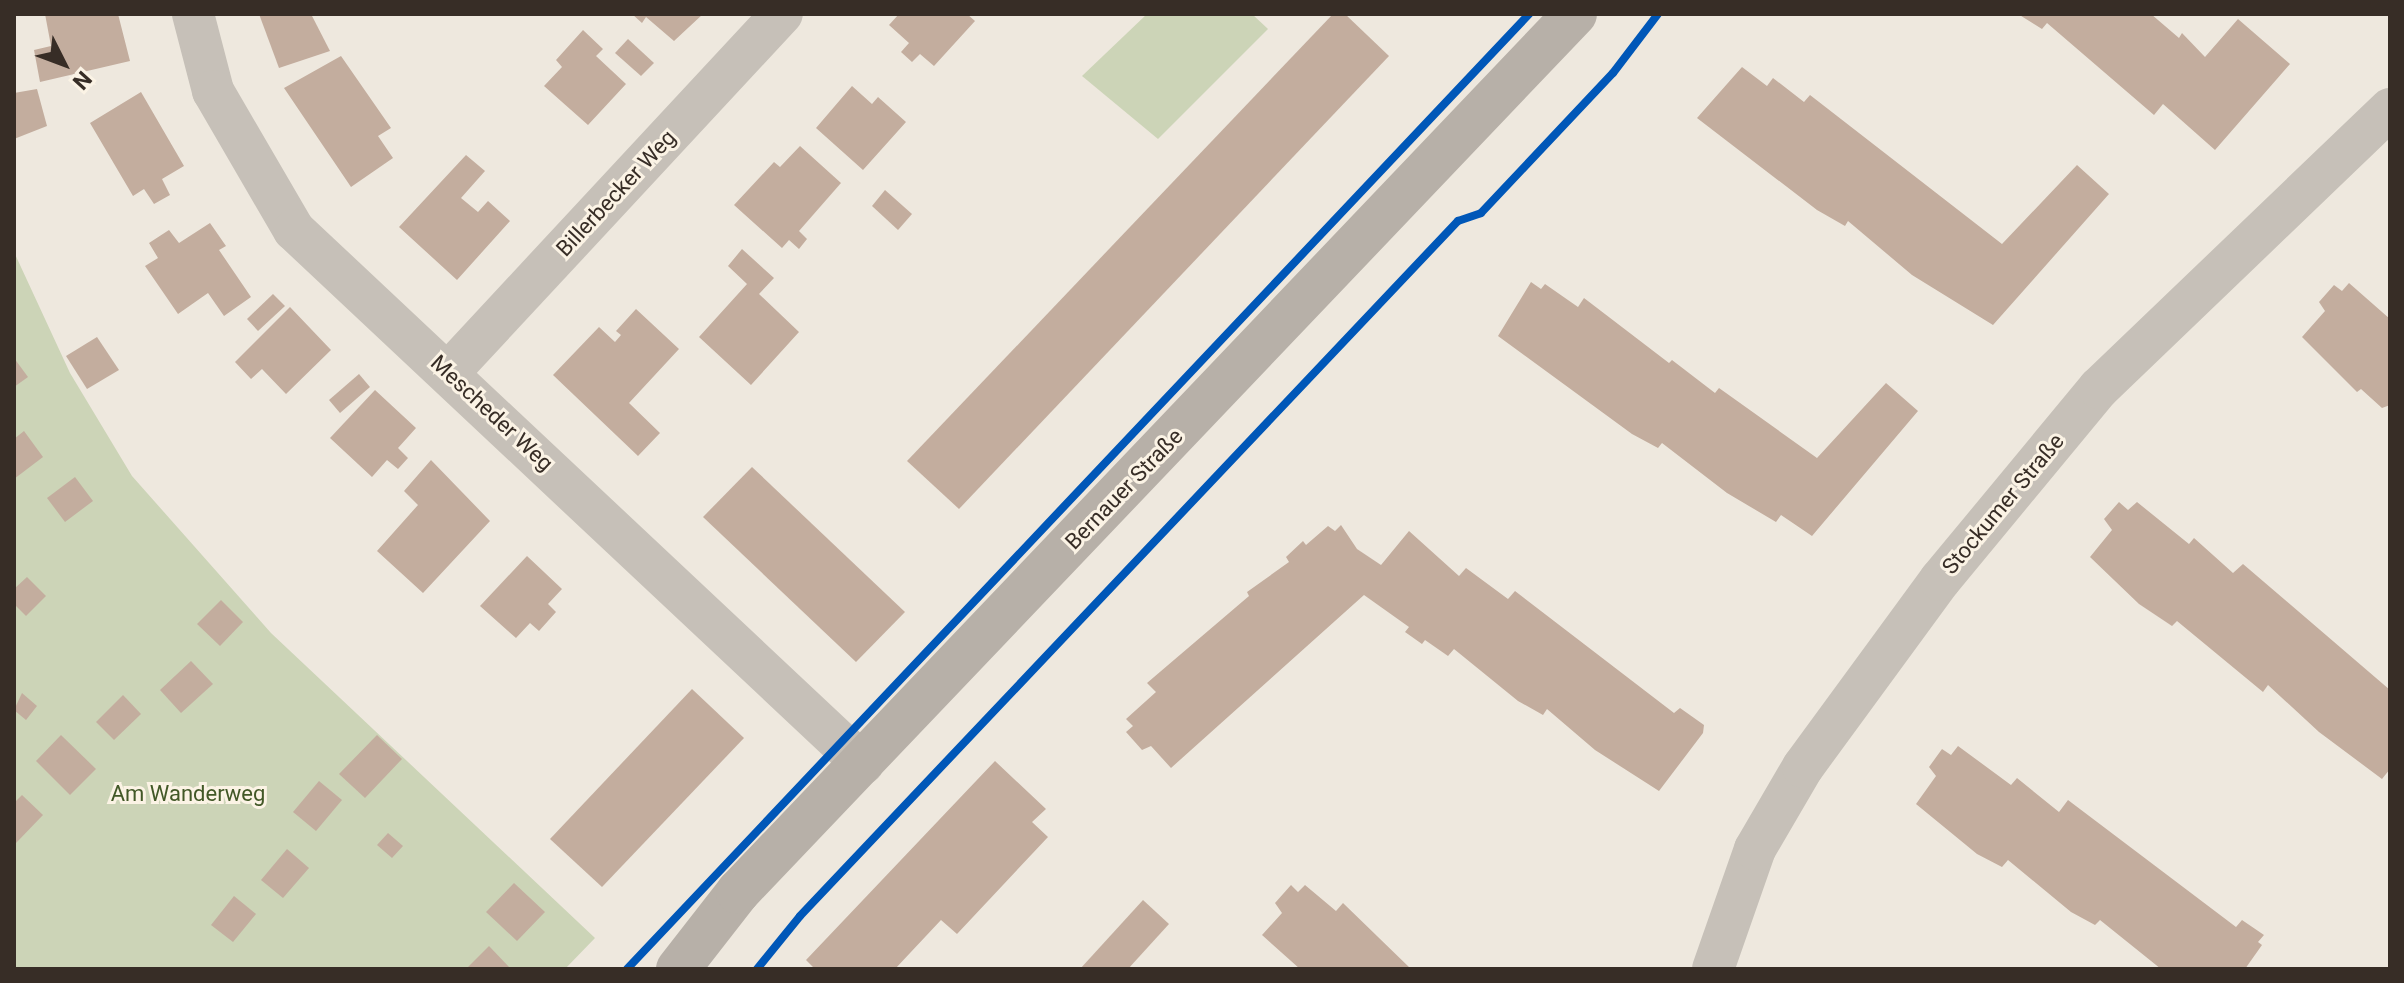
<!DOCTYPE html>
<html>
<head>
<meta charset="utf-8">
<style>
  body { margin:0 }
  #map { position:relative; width:2404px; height:983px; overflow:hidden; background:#eee8de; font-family:Roboto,sans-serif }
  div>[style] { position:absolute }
  .green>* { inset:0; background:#ccd4b7 }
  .building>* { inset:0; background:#c3ad9e }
  .minor>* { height:42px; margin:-21px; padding:0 21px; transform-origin:21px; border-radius:21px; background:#c6c0b8 }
  .secondary>* { height:44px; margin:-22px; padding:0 22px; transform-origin:22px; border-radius:22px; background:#b7b0a8 }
  .cycleway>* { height:8px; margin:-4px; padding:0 4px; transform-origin:4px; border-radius:4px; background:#0057b8 }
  span { translate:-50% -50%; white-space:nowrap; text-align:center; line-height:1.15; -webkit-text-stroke:6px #fbf3e5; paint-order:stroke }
  .street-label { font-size:22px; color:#372d26 }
  .park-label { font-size:22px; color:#425827 }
  .frame { position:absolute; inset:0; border:16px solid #372d26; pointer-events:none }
  .north { position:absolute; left:24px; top:24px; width:80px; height:80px; -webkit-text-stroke:6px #fbf3e5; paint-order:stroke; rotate:132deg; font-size:22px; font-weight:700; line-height:32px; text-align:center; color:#372d26 }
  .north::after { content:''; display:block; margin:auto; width:28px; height:36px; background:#372d26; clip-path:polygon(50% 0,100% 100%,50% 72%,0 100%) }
</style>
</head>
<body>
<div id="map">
  <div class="green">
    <i style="clip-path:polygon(1147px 14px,1252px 14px,1268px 29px,1158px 139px,1082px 76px)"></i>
    <i style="clip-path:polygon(14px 252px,70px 373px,132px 476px,271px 633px,595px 938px,565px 969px,14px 969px)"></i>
  </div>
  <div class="building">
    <i style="clip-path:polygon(45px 14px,118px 14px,130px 61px,40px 82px,34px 50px,51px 46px)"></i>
    <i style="clip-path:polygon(259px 14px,311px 14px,330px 51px,279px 68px)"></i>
    <i style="clip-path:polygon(632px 14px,703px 14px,674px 41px,646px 17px,642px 23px)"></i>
    <i style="clip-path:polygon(899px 14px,967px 14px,975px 21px,934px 66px,920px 54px,912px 62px,901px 52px,909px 43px,889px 25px)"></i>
    <i style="clip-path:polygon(1333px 14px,1345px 14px,1389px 56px,959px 509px,907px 461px)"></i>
    <i style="clip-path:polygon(2018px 14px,2151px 14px,2179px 38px,2182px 33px,2205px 57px,2238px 19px,2290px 64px,2215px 150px,2163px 104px,2154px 115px,2047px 23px,2042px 29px)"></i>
    <i style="clip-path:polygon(583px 30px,603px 49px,596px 56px,626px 84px,588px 125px,544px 86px,562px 67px,556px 60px)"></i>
    <i style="clip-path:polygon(628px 39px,654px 63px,641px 76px,615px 53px)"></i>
    <i style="clip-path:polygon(341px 56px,391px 128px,378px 136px,393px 158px,351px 187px,284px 88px)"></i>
    <i style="clip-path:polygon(1742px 67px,1767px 86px,1773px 78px,1804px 102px,1810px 95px,2002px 244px,2077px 165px,2109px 194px,1993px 325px,1912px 275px,1848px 221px,1845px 226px,1817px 210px,1697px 118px)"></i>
    <i style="clip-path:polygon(852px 86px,872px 104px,878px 97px,906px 122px,863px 170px,816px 128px)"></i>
    <i style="clip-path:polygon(37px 89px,47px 126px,14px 139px,14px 93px)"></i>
    <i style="clip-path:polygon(141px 92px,184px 166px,162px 179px,170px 195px,154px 204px,144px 189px,133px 196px,90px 123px)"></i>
    <i style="clip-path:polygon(800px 146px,841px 183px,799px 231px,807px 239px,799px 249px,789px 240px,782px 248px,734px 205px,774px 162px,780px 167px)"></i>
    <i style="clip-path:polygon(466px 155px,485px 171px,461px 198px,478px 212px,488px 201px,510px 221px,457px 280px,399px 227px)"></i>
    <i style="clip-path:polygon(885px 190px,912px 214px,898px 230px,872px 206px)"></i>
    <i style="clip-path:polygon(210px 223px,226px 246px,219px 250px,251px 297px,224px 316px,208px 293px,178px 314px,145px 266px,158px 258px,149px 243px,169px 230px,179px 243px)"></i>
    <i style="clip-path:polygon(742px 249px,774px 278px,759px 294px,799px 332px,751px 385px,699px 337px,747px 284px,728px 266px)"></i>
    <i style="clip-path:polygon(1531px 282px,1541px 289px,1545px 284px,1578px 307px,1584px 298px,1669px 363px,1672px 360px,1715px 393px,1719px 388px,1817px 458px,1886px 383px,1918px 411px,1812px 536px,1781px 515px,1776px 522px,1727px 493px,1662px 443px,1658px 448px,1632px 434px,1498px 336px)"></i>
    <i style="clip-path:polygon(2349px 283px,2390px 319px,2390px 405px,2382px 408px,2361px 389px,2357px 392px,2302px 337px,2325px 311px,2319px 302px,2334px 285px,2342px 291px)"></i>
    <i style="clip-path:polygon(273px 294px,285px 306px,258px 331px,247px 319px)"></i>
    <i style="clip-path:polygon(290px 307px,331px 350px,286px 394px,262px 369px,251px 379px,235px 362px)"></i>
    <i style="clip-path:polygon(636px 309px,679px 349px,629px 403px,660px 433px,638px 456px,553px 375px,599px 327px,615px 342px,621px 335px,616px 331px)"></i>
    <i style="clip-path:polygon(97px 337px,119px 370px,87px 389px,66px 356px)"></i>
    <i style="clip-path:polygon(14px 358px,28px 377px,14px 387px)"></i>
    <i style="clip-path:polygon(359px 374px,370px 387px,340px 413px,329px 400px)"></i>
    <i style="clip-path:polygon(375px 390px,416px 428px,398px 448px,408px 458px,398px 469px,387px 460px,372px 477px,330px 438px)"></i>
    <i style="clip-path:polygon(24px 431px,43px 457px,14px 479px,14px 439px)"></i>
    <i style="clip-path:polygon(431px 460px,490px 521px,423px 593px,377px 551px,418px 505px,404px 491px)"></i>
    <i style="clip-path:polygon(752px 467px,905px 612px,856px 662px,703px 517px)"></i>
    <i style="clip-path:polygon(75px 477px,93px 501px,65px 522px,47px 498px)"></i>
    <i style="clip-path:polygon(2119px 502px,2128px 510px,2137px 502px,2189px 544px,2194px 538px,2233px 573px,2243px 564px,2390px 690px,2390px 769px,2382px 779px,2319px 732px,2268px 685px,2263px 692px,2177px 621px,2172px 626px,2139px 604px,2090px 557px,2112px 530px,2104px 519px)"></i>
    <i style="clip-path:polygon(1341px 525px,1357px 549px,1381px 565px,1409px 531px,1459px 576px,1466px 568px,1508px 599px,1515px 591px,1674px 713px,1680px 708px,1704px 725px,1703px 733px,1659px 791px,1595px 750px,1547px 709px,1543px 715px,1518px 701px,1454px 649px,1448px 656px,1425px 640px,1422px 644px,1405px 632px,1409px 627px,1364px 595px,1171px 768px,1151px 746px,1142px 750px,1126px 732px,1133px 726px,1126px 719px,1156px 692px,1147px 683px,1249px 596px,1247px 592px,1289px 562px,1286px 557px,1303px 541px,1306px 545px,1328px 526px,1335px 531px)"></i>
    <i style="clip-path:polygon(527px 556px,562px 589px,548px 604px,556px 612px,539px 631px,530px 623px,516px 638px,480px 606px)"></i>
    <i style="clip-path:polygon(27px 577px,46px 596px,26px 616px,14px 604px,14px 589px)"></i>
    <i style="clip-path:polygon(221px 600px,243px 622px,220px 646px,197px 624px)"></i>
    <i style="clip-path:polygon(191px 661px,213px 684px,181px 713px,160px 690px)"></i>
    <i style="clip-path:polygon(692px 689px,744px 738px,602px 887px,550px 839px)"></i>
    <i style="clip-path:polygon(22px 693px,37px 706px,26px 720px,14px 710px)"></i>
    <i style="clip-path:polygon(123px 695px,141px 714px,114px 740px,96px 722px)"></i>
    <i style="clip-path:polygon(61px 735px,96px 769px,70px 795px,36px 761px)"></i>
    <i style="clip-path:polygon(377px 735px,402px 759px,365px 798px,339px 774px)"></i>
    <i style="clip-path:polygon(1958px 746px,2011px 785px,2017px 778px,2059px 812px,2068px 800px,2236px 927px,2242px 920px,2264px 935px,2258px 942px,2262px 945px,2245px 969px,2161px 969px,2100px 920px,2095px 925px,2071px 912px,2008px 860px,2002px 867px,1977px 854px,1916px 804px,1936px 776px,1929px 767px,1942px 749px,1951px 755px)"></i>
    <i style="clip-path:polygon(995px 761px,1046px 809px,1032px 822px,1048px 837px,957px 934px,941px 920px,895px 969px,815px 969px,806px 960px)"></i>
    <i style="clip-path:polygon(319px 781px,342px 800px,316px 831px,293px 812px)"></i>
    <i style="clip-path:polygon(22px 795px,43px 815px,16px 843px,14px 803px)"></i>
    <i style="clip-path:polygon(388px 833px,403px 846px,392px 858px,377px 845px)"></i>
    <i style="clip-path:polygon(287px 849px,309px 868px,283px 898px,261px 880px)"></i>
    <i style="clip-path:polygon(514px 883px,545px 912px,517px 941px,486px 912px)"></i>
    <i style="clip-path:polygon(1291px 885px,1298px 892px,1305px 885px,1336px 911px,1343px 903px,1411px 969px,1300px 969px,1262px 935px,1282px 913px,1275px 903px)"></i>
    <i style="clip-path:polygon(234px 896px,256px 914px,233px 942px,211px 925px)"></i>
    <i style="clip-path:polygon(1143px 900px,1169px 924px,1128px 969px,1080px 969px)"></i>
    <i style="clip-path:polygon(489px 946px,511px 969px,466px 969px)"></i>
  </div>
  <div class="minor">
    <i style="left:193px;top:14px;width:80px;rotate:75.4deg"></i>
    <i style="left:213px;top:91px;width:161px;rotate:59.8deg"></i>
    <i style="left:294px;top:230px;width:780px;rotate:43.18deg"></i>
    <i style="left:449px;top:372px;width:489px;rotate:-47.1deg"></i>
    <i style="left:1713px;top:969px;width:127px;rotate:-70.7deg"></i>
    <i style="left:1755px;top:849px;width:95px;rotate:-59.7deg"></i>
    <i style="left:1803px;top:767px;width:232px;rotate:-53.8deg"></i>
    <i style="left:1940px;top:580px;width:249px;rotate:-50.4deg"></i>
    <i style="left:2099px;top:388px;width:403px;rotate:-43.8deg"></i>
  </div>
  <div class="secondary">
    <i style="left:678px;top:969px;width:98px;rotate:-52.1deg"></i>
    <i style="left:738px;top:892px;width:1213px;rotate:-46.37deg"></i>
  </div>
  <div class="cycleway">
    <i style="left:627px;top:969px;width:1314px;rotate:-46.63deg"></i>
    <i style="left:757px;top:969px;width:68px;rotate:-50.9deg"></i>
    <i style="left:800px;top:916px;width:957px;rotate:-46.57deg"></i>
    <i style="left:1458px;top:221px;width:24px;rotate:-19deg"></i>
    <i style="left:1481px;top:213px;width:192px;rotate:-46.7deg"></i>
    <i style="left:1613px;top:73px;width:74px;rotate:-52.7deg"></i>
  </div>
  <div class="street-label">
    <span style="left:616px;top:193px;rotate:-47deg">Billerbecker Weg</span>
    <span style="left:492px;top:413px;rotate:43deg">Mescheder Weg</span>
    <span style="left:1124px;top:489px;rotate:-46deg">Bernauer Straße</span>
    <span style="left:2003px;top:504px;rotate:-50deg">Stockumer Straße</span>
  </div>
  <div class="park-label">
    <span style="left:188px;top:794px">Am Wanderweg</span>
  </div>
  <div class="frame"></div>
  <div class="north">N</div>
</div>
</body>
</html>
